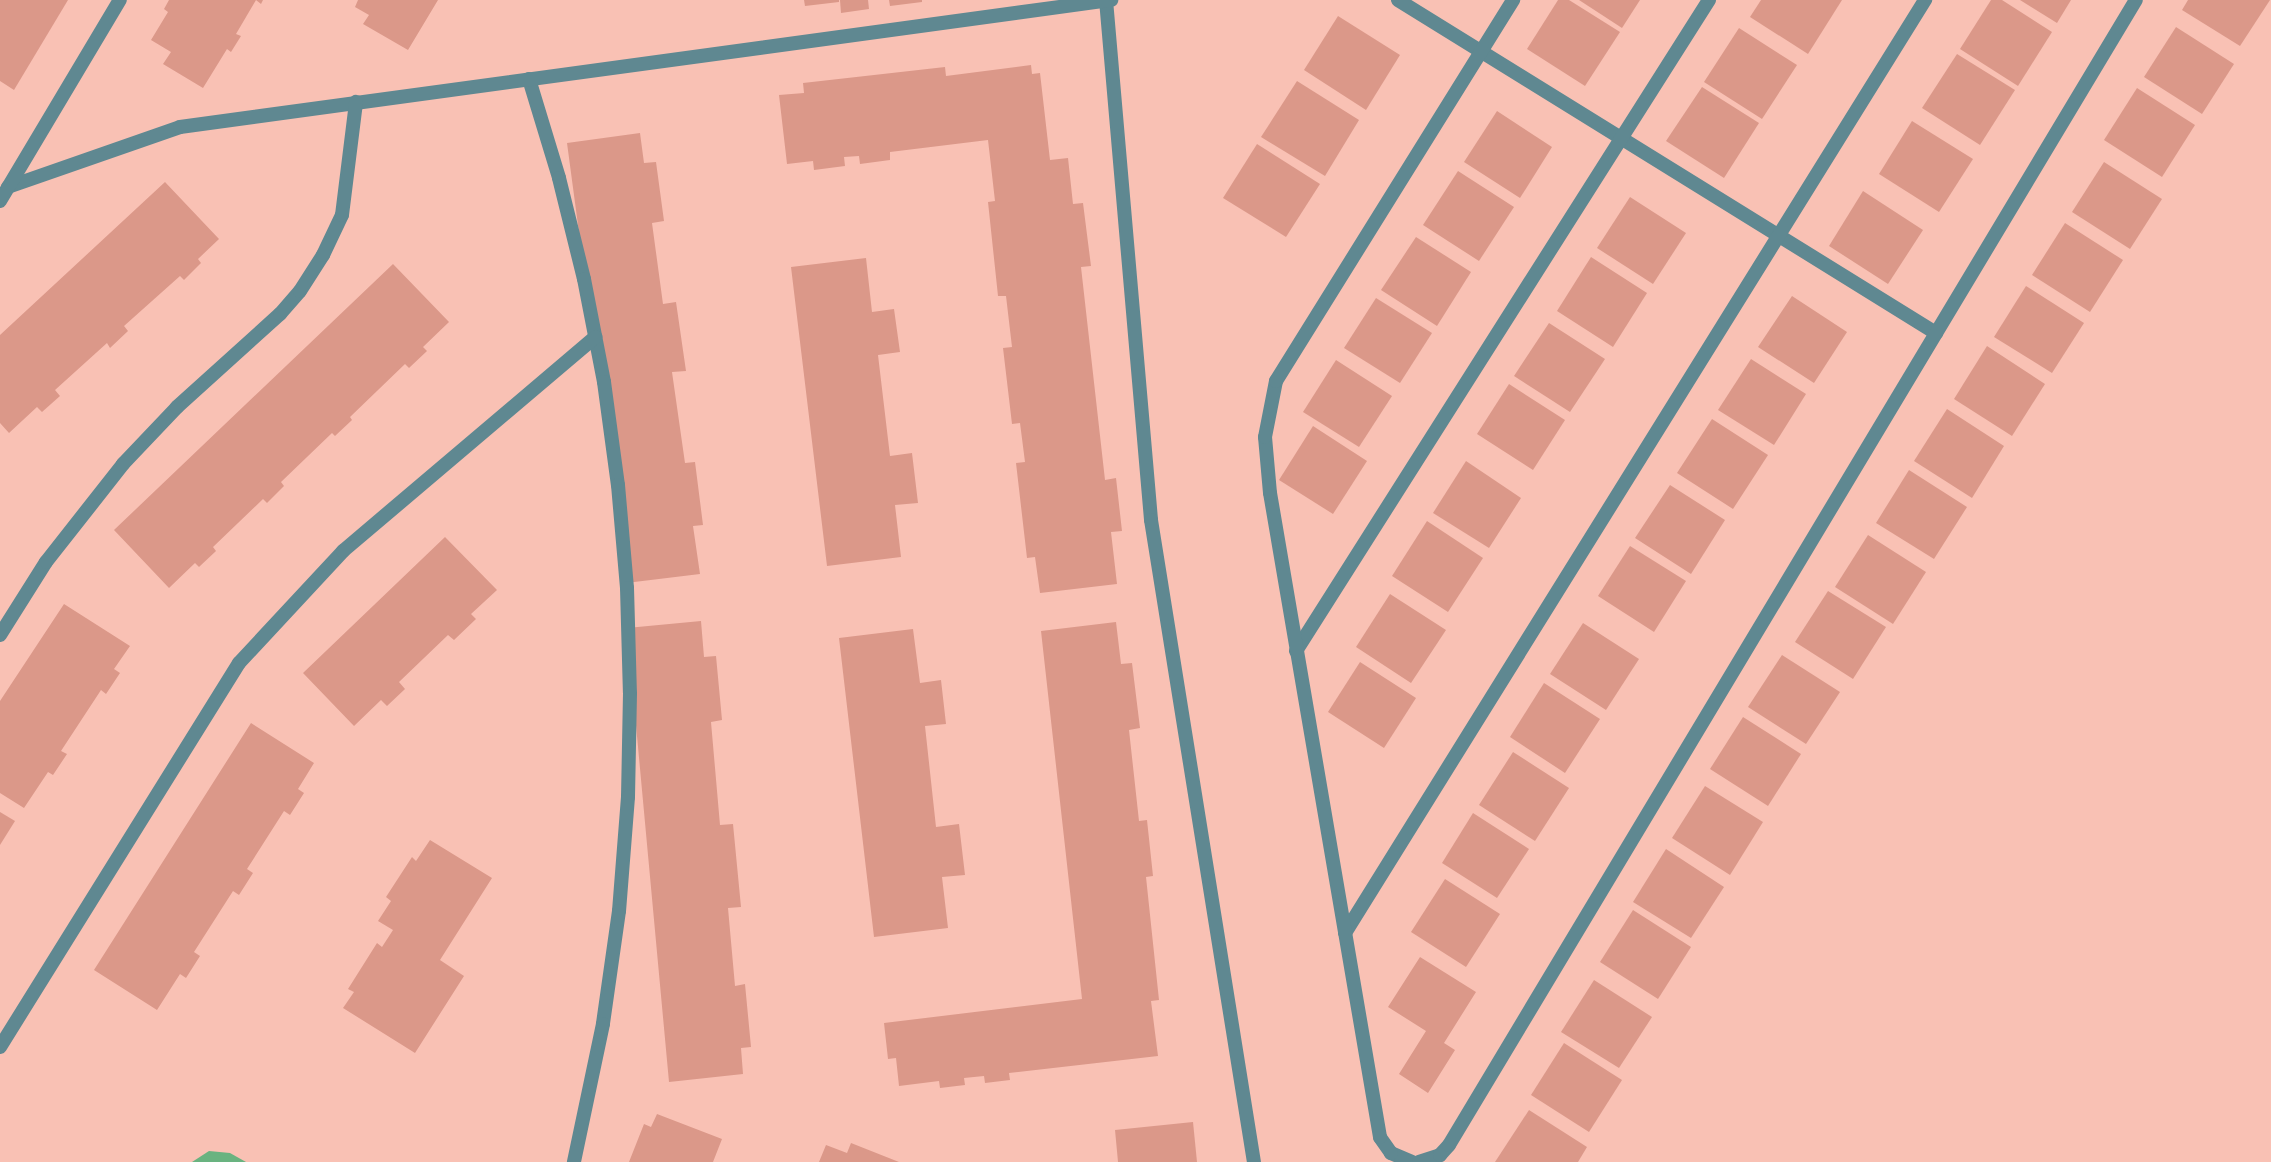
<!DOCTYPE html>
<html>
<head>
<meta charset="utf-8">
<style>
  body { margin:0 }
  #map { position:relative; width:2271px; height:1162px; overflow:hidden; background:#f9c1b4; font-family:"Public Sans",sans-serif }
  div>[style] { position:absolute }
  .water>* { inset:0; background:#69b380 }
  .building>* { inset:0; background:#db9889 }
  .lane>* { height:14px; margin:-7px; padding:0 7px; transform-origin:7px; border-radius:7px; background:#5f8891 }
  span { translate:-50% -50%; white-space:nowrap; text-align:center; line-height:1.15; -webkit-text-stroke:6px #fcedea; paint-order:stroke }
</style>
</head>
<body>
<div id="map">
  <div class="water">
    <i style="clip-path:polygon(209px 1151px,230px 1153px,246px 1162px,192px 1162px)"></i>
  </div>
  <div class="building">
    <i style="clip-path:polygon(0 0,68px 0,14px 90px,0 81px)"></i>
    <i style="clip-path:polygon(169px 0,263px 0,261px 4px,256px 0,236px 34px,241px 36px,231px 52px,227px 49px,203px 88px,163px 64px,171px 52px,151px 40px,168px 12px,164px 9px)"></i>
    <i style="clip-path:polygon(358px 0,438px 0,408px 50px,363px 24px,369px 15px,355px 7px)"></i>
    <i style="clip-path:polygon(804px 0,839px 0,839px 2px,805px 6px)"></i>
    <i style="clip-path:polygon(840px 0,868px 0,869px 9px,841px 13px)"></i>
    <i style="clip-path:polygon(889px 0,922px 0,922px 2px,890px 6px)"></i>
    <i style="clip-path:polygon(1558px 0,1569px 0,1620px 32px,1585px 86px,1527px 49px)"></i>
    <i style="clip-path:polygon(1579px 0,1640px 0,1622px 28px)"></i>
    <i style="clip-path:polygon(1761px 0,1842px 0,1808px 54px,1750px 17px)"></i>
    <i style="clip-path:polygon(1991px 0,2002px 0,2052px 32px,2018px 86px,1960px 49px)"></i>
    <i style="clip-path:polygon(2020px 0,2071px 0,2057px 23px)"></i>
    <i style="clip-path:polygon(2188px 0,2270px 0,2240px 46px,2182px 10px)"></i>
    <i style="clip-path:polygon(1338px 16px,1400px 55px,1366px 110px,1304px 70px)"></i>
    <i style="clip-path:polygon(2176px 27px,2234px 64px,2202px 114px,2144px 77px)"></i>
    <i style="clip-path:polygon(1739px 28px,1797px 65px,1762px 119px,1704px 82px)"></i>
    <i style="clip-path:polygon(1957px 54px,2015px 90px,1980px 145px,1922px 108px)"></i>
    <i style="clip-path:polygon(1031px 65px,1032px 74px,1040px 73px,1050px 160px,1068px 158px,1073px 204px,1083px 203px,1091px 266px,1081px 267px,1105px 480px,1116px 478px,1122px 531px,1111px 532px,1117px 584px,1040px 593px,1035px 557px,1027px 558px,1016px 463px,1025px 462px,1020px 423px,1012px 424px,1003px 348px,1012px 347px,1006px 296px,998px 296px,988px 202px,995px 201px,988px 140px,890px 152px,890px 160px,860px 164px,859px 156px,844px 157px,845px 166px,814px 170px,813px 161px,787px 164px,779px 95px,804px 93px,803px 83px,945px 67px,946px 76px)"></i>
    <i style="clip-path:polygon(1297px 81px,1359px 120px,1325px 176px,1261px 137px)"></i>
    <i style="clip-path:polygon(1702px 87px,1759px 123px,1724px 178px,1666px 141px)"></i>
    <i style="clip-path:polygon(2137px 88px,2195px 125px,2162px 177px,2104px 140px)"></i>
    <i style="clip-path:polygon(1497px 111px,1552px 147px,1520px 198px,1464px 162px)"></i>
    <i style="clip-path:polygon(1912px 121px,1973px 159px,1939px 212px,1879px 174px)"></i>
    <i style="clip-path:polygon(640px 133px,644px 163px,656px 162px,664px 221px,652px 223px,663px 304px,676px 302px,686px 371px,672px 372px,685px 463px,695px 462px,703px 525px,693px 526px,700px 574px,626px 583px,567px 143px)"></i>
    <i style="clip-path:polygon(1257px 144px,1320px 184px,1286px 237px,1223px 198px)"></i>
    <i style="clip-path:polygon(2104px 162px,2162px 199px,2130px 249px,2072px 212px)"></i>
    <i style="clip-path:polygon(1458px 171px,1514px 207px,1479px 261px,1423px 225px)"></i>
    <i style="clip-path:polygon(165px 182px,219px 239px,198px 259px,201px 263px,184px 280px,180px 276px,124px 326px,128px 331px,110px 348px,107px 343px,55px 390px,60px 396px,42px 412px,37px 407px,9px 433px,0 423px,0 335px)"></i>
    <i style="clip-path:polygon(1863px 191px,1923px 230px,1888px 284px,1829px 246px)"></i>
    <i style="clip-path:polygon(1630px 197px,1686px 233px,1653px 284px,1597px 248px)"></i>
    <i style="clip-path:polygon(2065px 223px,2123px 260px,2090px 312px,2032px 275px)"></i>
    <i style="clip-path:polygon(1416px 237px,1471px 272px,1437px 326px,1381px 290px)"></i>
    <i style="clip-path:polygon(1591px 257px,1647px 293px,1613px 347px,1557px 311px)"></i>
    <i style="clip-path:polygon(866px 258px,872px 312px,894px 309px,900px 352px,878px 355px,890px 456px,912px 453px,918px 503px,895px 505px,901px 557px,827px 566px,791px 267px)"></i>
    <i style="clip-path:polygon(393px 264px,449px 322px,423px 347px,427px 351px,409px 368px,405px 364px,350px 417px,352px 420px,335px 436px,332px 433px,281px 482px,284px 486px,267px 503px,263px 499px,213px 547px,216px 551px,199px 567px,195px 563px,169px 588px,114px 530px)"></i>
    <i style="clip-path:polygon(2026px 286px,2084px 323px,2052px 373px,1994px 337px)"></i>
    <i style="clip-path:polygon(1792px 296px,1847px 332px,1814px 383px,1758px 347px)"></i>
    <i style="clip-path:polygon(1376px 298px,1432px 333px,1400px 383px,1344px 348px)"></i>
    <i style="clip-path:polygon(1549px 323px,1605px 359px,1570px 412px,1514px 376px)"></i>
    <i style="clip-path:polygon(1987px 346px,2045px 384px,2012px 436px,1954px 399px)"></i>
    <i style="clip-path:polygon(1751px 359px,1806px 394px,1774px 445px,1718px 410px)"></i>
    <i style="clip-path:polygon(1336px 360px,1392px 396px,1359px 447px,1303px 412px)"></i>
    <i style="clip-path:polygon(1509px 384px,1565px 420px,1533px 470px,1477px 434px)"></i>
    <i style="clip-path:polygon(1947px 409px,2004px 446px,1972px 498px,1914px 461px)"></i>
    <i style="clip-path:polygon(1712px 419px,1768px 455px,1733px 509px,1677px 473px)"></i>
    <i style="clip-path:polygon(1313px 426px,1367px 461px,1333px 514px,1279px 480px)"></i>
    <i style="clip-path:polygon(1466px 461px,1521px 498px,1489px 548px,1433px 513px)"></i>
    <i style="clip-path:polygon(1909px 470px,1967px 507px,1934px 559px,1876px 523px)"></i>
    <i style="clip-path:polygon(1670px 485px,1725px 520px,1691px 574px,1635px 538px)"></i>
    <i style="clip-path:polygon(1427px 521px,1483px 558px,1448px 612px,1392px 576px)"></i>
    <i style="clip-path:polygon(1868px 535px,1926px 572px,1893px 624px,1835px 587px)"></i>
    <i style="clip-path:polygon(445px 537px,497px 590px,471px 614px,476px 619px,454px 640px,448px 635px,399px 682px,405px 689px,387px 706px,381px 700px,354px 726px,303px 673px)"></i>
    <i style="clip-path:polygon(1630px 546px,1686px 581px,1654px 632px,1598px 596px)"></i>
    <i style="clip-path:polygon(1828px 591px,1886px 627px,1853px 679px,1795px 642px)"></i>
    <i style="clip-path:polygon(1390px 594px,1446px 630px,1411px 683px,1356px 647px)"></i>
    <i style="clip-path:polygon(64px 604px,130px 646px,114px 669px,120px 673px,106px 694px,101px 690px,61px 751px,67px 754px,53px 775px,48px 772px,24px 808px,0 793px,0 701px)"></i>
    <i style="clip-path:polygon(701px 621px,704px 657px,716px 656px,722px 720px,711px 722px,720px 825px,733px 824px,741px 907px,728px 908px,735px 986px,745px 984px,751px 1047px,741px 1048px,743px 1074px,669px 1082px,627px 628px)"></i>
    <i style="clip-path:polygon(1116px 622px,1121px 664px,1132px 663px,1140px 728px,1129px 730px,1139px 821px,1147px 820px,1153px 876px,1146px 877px,1159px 1000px,1151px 1001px,1158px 1056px,1009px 1073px,1010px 1080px,985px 1083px,984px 1076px,964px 1078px,965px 1085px,940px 1088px,939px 1081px,899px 1086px,896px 1058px,888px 1059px,884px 1023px,1082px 999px,1041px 631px)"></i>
    <i style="clip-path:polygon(1583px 623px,1639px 659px,1606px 710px,1550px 674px)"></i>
    <i style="clip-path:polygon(913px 629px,920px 683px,941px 680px,946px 724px,925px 726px,936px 827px,959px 824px,965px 875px,942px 877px,948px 928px,874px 937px,839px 638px)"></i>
    <i style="clip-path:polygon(1782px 655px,1840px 692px,1806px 744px,1748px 707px)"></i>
    <i style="clip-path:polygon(1360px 662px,1416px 698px,1384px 748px,1328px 712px)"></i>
    <i style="clip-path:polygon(1544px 683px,1600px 719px,1565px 773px,1510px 737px)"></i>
    <i style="clip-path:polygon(1743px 717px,1801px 754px,1768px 806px,1710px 769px)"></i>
    <i style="clip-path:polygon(251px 723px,314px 763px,298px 789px,304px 793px,290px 815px,284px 811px,247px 869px,253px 873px,239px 895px,233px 891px,194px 952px,200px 956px,186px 978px,180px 974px,157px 1010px,94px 970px)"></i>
    <i style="clip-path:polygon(1513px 752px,1569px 788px,1535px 841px,1479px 805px)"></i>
    <i style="clip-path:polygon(1705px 786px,1763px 822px,1730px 875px,1672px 838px)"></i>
    <i style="clip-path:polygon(0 812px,15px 821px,0 845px)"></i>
    <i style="clip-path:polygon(1473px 813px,1529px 849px,1497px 898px,1442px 863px)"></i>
    <i style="clip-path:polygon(430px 840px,492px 878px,440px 960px,464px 976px,415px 1053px,343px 1008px,354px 992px,348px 989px,377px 943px,382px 947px,393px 930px,378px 921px,391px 901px,386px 897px,412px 857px,416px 861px)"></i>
    <i style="clip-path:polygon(1666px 849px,1724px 887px,1691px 938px,1633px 902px)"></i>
    <i style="clip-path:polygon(1445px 879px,1500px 914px,1466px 967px,1411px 932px)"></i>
    <i style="clip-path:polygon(1633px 910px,1691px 947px,1658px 999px,1600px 962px)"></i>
    <i style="clip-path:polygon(1420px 957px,1476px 992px,1444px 1043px,1455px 1050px,1428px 1093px,1399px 1074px,1426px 1031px,1388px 1007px)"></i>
    <i style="clip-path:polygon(1594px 980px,1652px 1017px,1619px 1068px,1561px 1032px)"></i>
    <i style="clip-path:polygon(1564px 1043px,1622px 1080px,1589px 1132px,1531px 1095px)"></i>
    <i style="clip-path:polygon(1529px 1110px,1587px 1147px,1578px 1162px,1495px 1162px)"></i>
    <i style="clip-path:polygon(657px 1114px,722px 1139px,713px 1162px,629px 1162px,644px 1124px,651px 1127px)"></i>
    <i style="clip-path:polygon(1193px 1122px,1197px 1162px,1118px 1162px,1115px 1130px)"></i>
    <i style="clip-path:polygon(851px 1143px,899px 1162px,819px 1162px,826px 1145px,847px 1153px)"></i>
  </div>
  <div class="lane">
    <i style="left:1106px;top:0;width:522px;rotate:85.05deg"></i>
    <i style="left:1151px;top:520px;width:650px;rotate:80.89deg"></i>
    <i style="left:1398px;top:0;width:633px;rotate:31.76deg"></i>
    <i style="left:529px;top:79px;width:103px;rotate:73.1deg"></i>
    <i style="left:559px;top:178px;width:104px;rotate:76.1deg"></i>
    <i style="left:584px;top:279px;width:105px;rotate:79deg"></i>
    <i style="left:604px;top:382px;width:104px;rotate:82.3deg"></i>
    <i style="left:618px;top:485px;width:103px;rotate:85deg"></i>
    <i style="left:627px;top:588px;width:105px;rotate:88.4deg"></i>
    <i style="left:630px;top:693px;width:104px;rotate:91.1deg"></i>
    <i style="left:628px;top:797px;width:114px;rotate:94.5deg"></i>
    <i style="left:619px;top:911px;width:114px;rotate:98.1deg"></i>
    <i style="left:603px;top:1024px;width:141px;rotate:101.9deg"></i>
    <i style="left:8px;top:187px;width:182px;rotate:-19.2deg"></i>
    <i style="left:180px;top:127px;width:940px;rotate:-7.77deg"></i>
    <i style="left:0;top:201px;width:234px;rotate:-59.2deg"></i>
    <i style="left:0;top:635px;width:86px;rotate:-57.8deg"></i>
    <i style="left:46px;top:562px;width:125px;rotate:-51.8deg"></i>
    <i style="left:123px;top:464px;width:79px;rotate:-46.5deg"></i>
    <i style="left:177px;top:407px;width:139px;rotate:-42.1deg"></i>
    <i style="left:280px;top:314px;width:30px;rotate:-49deg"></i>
    <i style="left:300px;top:291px;width:43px;rotate:-57.4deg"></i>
    <i style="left:323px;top:255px;width:44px;rotate:-64.6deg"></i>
    <i style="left:342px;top:215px;width:114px;rotate:-82.9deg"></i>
    <i style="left:1296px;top:651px;width:771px;rotate:-57.61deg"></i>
    <i style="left:1345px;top:933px;width:1099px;rotate:-58.13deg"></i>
    <i style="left:0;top:1047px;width:452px;rotate:-58.1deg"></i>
    <i style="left:239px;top:663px;width:153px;rotate:-47.1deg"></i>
    <i style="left:343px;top:551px;width:331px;rotate:-40.3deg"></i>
    <i style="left:1412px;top:1162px;width:23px;rotate:-157deg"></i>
    <i style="left:1391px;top:1153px;width:19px;rotate:-125deg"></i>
    <i style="left:1380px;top:1137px;width:653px;rotate:-99.69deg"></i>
    <i style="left:1270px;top:493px;width:56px;rotate:-95.1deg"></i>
    <i style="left:1265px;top:437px;width:57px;rotate:-78.9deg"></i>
    <i style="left:1276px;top:381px;width:449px;rotate:-58.1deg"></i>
    <i style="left:1419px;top:1162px;width:22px;rotate:-18deg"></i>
    <i style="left:1440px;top:1155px;width:13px;rotate:-48deg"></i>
    <i style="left:1449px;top:1145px;width:1335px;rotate:-59.04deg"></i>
  </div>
</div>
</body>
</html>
